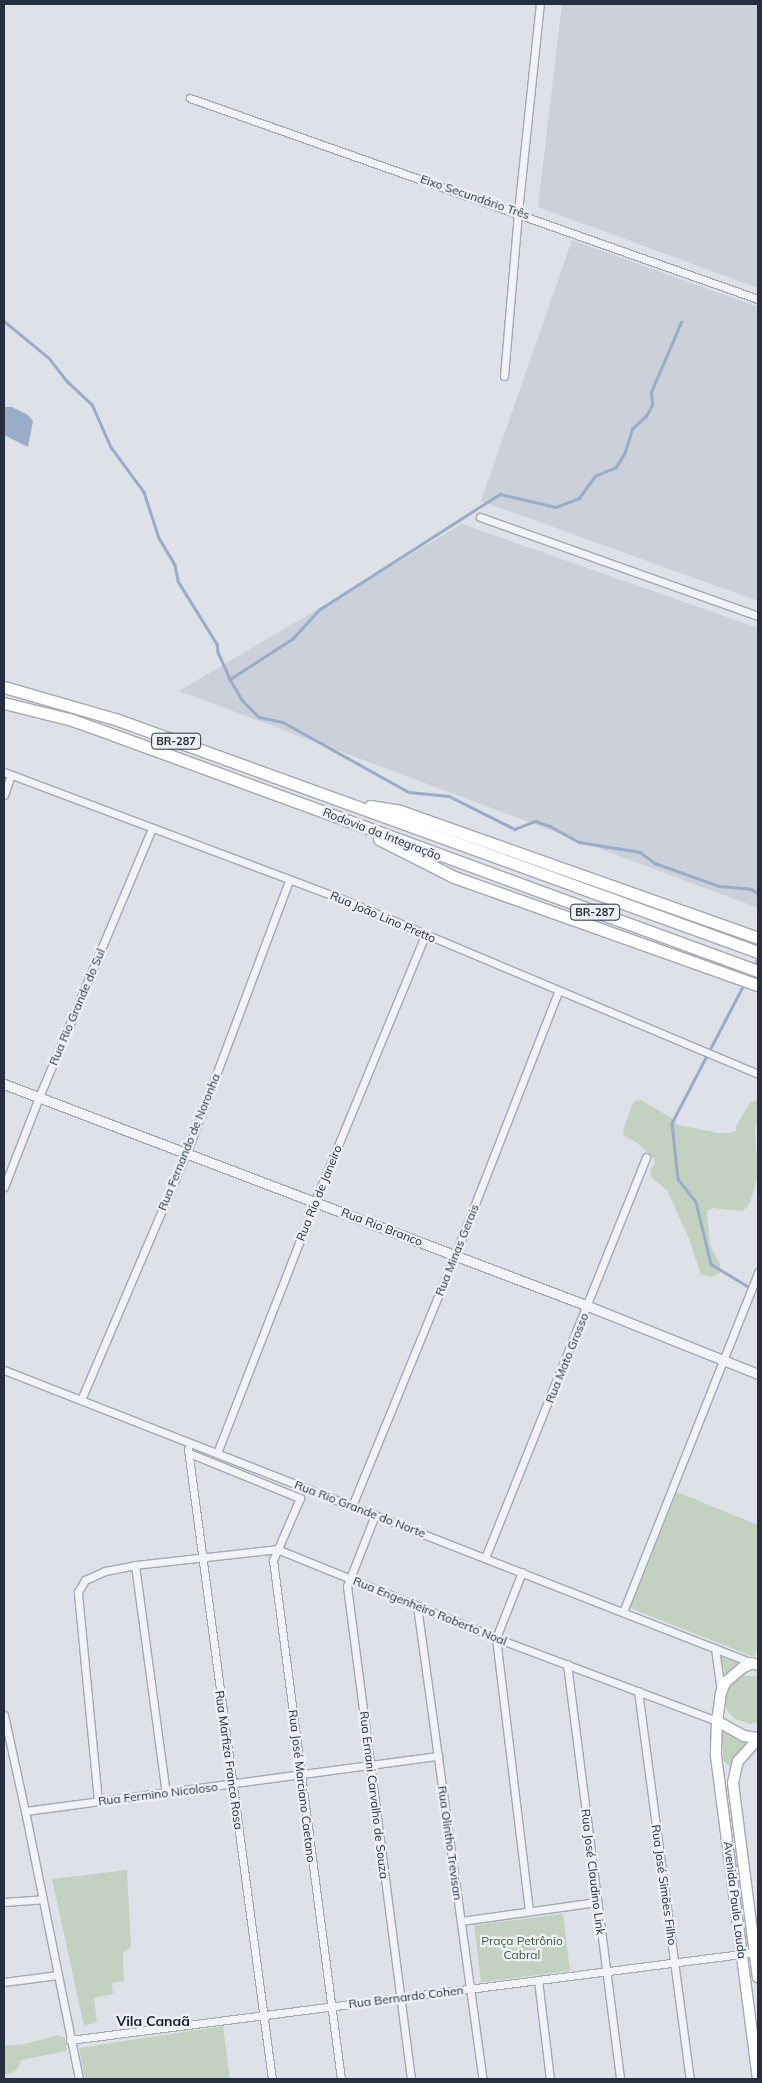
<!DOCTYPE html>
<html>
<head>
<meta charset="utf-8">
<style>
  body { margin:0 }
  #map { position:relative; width:762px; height:2083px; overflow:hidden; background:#dee1e8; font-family:Mulish,sans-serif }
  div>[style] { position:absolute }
  .built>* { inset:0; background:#ccd0da }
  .green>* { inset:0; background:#c3d2c0 }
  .water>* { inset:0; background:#99acc8 }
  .stream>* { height:2.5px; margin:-1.25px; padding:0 1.25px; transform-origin:1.25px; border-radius:1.25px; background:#99acc8 }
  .roads { filter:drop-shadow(1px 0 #a3a8b2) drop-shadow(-1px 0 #a3a8b2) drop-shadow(0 1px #a3a8b2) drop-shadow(0 -1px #a3a8b2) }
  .minor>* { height:7px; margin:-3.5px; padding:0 3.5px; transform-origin:3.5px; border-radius:3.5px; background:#f1f3f6 }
  .tertiary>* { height:9px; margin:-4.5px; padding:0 4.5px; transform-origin:4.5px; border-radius:4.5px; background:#f1f3f6 }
  .secondary>* { height:10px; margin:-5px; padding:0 5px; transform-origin:5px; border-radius:5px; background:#fff }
  .trunk>* { height:11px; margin:-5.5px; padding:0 5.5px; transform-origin:5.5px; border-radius:5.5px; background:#fff }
  span { translate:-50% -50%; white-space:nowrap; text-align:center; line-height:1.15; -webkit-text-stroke:4.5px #eef0f6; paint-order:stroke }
  .shield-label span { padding:1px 4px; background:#eef0f6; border:1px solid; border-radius:4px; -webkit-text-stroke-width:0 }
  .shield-label { font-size:11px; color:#272e3f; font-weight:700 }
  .street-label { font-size:12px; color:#272e3f }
  .park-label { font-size:12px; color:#395b35 }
  .neighbourhood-label { font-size:14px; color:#1a1f30; font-weight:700 }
  .frame { position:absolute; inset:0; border:5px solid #272e3f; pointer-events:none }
</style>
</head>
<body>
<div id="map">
  <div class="built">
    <i style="clip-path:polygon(562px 4px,758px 4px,758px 288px,538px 207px)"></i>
    <i style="clip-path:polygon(572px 240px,758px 307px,758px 601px,481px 501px)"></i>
    <i style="clip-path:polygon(462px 524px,758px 628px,758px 908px,179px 691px)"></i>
  </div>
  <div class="green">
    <i style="clip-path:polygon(758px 1099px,758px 1121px,755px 1129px,758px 1175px,750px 1203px,743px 1211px,712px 1208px,707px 1211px,710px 1246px,720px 1264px,720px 1273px,711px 1277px,701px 1275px,689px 1239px,667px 1190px,651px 1177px,650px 1171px,655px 1162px,653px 1157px,636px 1142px,624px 1136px,623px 1130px,632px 1105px,635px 1101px,641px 1100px,670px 1117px,678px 1125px,719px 1133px,730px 1133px,736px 1131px,736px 1126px,750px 1103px)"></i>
    <i style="clip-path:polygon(677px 1492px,758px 1525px,758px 1646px,754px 1657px,630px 1608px)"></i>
    <i style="clip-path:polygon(721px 1657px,740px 1663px,726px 1678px)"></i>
    <i style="clip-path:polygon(743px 1675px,758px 1677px,758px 1722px,751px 1724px,735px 1719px,728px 1712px,725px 1704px,728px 1688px,734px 1681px)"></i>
    <i style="clip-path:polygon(722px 1731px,748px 1741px,735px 1756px,730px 1767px,723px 1760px)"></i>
    <i style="clip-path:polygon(127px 1870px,131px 1947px,123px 1953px,124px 1981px,112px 1983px,113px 1994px,94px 1998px,97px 2022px,84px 2026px,52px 1879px)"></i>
    <i style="clip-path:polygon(563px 1914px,570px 1971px,481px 1982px,474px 1925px)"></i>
    <i style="clip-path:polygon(223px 2026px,230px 2079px,85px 2079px,79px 2048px)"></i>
    <i style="clip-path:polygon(58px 2035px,65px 2038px,67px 2051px,21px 2060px,17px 2070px,4px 2076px,4px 2046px,25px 2044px)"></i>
  </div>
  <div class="water">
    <i style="clip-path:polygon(4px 407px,12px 407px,28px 415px,33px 421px,28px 447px,4px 435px)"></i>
  </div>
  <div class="stream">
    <i style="left:4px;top:321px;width:58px;rotate:39.4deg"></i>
    <i style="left:49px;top:358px;width:31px;rotate:52deg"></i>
    <i style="left:68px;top:382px;width:33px;rotate:43deg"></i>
    <i style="left:92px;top:404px;width:47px;rotate:66.2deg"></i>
    <i style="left:111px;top:447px;width:56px;rotate:53.7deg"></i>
    <i style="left:144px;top:492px;width:48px;rotate:71.9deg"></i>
    <i style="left:159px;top:538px;width:31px;rotate:59deg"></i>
    <i style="left:175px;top:565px;width:16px;rotate:79deg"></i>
    <i style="left:178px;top:581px;width:74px;rotate:58.2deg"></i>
    <i style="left:217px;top:644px;width:8px;rotate:83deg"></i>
    <i style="left:218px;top:652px;width:30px;rotate:66deg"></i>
    <i style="left:230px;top:679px;width:24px;rotate:60deg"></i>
    <i style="left:242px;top:700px;width:24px;rotate:45deg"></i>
    <i style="left:259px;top:717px;width:25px;rotate:12deg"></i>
    <i style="left:283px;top:722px;width:144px;rotate:29.1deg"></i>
    <i style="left:409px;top:792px;width:40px;rotate:5.7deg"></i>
    <i style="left:449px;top:796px;width:74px;rotate:26.6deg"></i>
    <i style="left:515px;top:829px;width:22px;rotate:-22deg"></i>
    <i style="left:535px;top:821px;width:16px;rotate:18deg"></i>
    <i style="left:550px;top:826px;width:33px;rotate:29deg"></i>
    <i style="left:579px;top:842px;width:62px;rotate:9.3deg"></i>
    <i style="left:640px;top:852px;width:19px;rotate:36deg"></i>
    <i style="left:655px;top:863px;width:68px;rotate:19.8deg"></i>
    <i style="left:719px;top:886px;width:32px;rotate:5deg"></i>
    <i style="left:751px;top:889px;width:8px;rotate:30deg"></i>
    <i style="left:230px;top:679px;width:74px;rotate:-32.8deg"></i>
    <i style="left:292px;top:639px;width:41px;rotate:-47deg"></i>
    <i style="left:320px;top:609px;width:214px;rotate:-32.6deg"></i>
    <i style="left:500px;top:494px;width:57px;rotate:13.1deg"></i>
    <i style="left:556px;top:507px;width:25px;rotate:-21deg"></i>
    <i style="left:579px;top:498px;width:27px;rotate:-54deg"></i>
    <i style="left:595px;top:476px;width:23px;rotate:-23deg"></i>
    <i style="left:616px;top:467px;width:17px;rotate:-59deg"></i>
    <i style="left:625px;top:452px;width:24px;rotate:-73deg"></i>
    <i style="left:632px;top:429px;width:19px;rotate:-43deg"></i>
    <i style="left:646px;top:416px;width:13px;rotate:-61deg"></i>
    <i style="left:652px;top:405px;width:13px;rotate:-94deg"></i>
    <i style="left:651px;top:392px;width:76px;rotate:-66.8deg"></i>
    <i style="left:755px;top:965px;width:8px;rotate:-67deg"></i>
    <i style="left:745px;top:983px;width:158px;rotate:117.5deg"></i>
    <i style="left:672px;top:1123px;width:56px;rotate:83.9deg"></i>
    <i style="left:678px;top:1179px;width:29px;rotate:52deg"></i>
    <i style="left:696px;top:1202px;width:64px;rotate:76.4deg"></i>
    <i style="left:711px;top:1264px;width:44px;rotate:31.2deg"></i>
  </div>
  <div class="roads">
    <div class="minor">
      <i style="left:190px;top:98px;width:603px;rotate:19.49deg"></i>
      <i style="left:504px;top:376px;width:165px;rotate:-85.1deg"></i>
      <i style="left:518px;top:212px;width:209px;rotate:-84deg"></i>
      <i style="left:480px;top:517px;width:295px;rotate:19.6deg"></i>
      <i style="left:4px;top:772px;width:361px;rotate:20.6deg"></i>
      <i style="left:342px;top:899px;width:451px;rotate:22.8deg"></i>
      <i style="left:4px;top:795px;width:21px;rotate:-71deg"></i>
      <i style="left:4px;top:1187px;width:97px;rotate:-68.7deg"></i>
      <i style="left:39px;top:1097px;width:292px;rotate:-67.2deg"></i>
      <i style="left:4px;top:1370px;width:803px;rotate:21.39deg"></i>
      <i style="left:81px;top:1400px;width:270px;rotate:-66.9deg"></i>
      <i style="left:187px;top:1152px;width:290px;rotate:-69.4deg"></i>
      <i style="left:188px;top:1449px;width:636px;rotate:82.41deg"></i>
      <i style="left:189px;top:1453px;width:120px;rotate:22.1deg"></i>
      <i style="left:300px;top:1498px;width:68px;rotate:113.5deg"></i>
      <i style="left:273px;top:1560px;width:523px;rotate:82.54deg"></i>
      <i style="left:217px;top:1453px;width:270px;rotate:-68.7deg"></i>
      <i style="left:315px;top:1201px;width:288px;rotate:-67.5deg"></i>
      <i style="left:352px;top:1506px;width:271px;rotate:-67.7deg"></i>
      <i style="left:455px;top:1255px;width:282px;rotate:-68.6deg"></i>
      <i style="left:375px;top:1515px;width:76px;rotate:111.5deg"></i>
      <i style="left:347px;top:1586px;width:497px;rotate:82.6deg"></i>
      <i style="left:485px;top:1558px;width:432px;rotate:-68.1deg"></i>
      <i style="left:135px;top:1565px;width:230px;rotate:82.3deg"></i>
      <i style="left:522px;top:1572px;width:71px;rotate:111.5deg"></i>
      <i style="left:496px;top:1638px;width:275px;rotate:83.1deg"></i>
      <i style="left:417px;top:1606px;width:478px;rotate:82.1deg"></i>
      <i style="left:623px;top:1612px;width:366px;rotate:-68.3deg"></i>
      <i style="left:715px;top:1648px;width:44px;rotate:82.2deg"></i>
      <i style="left:567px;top:1664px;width:418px;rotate:82.7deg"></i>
      <i style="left:638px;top:1691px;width:391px;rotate:82.4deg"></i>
      <i style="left:4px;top:1715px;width:98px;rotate:77.7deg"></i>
      <i style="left:25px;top:1811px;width:273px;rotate:78.6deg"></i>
      <i style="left:98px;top:1801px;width:210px;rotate:-95.5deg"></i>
      <i style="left:78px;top:1592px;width:14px;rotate:-60deg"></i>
      <i style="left:85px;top:1580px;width:22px;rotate:-24deg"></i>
      <i style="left:105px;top:1571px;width:31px;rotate:-11deg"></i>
      <i style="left:135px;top:1565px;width:143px;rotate:-6.4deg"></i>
      <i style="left:277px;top:1549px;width:236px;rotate:22.1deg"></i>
      <i style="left:496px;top:1638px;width:236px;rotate:20.6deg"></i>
      <i style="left:25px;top:1811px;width:417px;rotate:-7.6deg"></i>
      <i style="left:4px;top:1902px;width:39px;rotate:-4deg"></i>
      <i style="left:461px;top:1921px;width:137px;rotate:-8deg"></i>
      <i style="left:538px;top:1980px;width:100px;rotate:83.1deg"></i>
      <i style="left:4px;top:1982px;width:54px;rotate:-7.4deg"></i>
      <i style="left:70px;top:2040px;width:693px;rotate:-7.3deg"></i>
    </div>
    <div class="tertiary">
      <i style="left:4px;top:1084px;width:625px;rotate:20.81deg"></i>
      <i style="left:588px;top:1306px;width:183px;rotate:21.8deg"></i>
    </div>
    <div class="secondary">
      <i style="left:758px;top:1665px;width:6px;rotate:-162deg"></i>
      <i style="left:752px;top:1663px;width:11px;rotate:153deg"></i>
      <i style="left:742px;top:1668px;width:23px;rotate:139deg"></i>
      <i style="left:725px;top:1683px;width:11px;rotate:112deg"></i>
      <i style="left:721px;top:1693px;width:28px;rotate:98deg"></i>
      <i style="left:717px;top:1721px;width:35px;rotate:92deg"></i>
      <i style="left:716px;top:1756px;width:325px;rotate:82.6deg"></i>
      <i style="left:717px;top:1721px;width:31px;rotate:29deg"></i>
      <i style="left:744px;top:1736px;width:14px;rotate:8deg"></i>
      <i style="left:758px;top:1739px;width:30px;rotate:132deg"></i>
      <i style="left:738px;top:1761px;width:23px;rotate:103deg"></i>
      <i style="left:733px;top:1783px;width:196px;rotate:82.7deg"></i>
    </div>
    <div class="trunk">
      <i style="left:4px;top:687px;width:119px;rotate:16.1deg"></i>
      <i style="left:118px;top:720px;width:681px;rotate:19.93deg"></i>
      <i style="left:4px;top:703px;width:70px;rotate:14deg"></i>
      <i style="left:72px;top:720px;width:45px;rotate:19.7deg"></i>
      <i style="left:114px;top:735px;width:686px;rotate:20.13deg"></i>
      <i style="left:370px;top:806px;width:30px;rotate:9deg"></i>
      <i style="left:400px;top:811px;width:380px;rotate:19.5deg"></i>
      <i style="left:379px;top:839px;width:84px;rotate:26.9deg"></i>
      <i style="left:454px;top:877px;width:323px;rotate:19.6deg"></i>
    </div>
  </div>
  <div class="shield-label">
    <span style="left:176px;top:741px">BR-287</span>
    <span style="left:595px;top:912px">BR-287</span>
  </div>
  <div class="street-label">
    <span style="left:475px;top:197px;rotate:19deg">Eixo Secundário Três</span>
    <span style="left:382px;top:834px;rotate:21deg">Rodovia da Integração</span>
    <span style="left:383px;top:917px;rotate:23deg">Rua João Lino Pretto</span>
    <span style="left:77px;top:1007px;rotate:-67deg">Rua Rio Grande do Sul</span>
    <span style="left:189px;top:1142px;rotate:-68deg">Rua Fernando de Noronha</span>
    <span style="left:319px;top:1193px;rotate:-68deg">Rua Rio de Janeiro</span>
    <span style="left:382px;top:1227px;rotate:21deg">Rua Rio Branco</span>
    <span style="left:457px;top:1250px;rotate:-68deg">Rua Minas Gerais</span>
    <span style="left:567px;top:1358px;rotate:-68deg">Rua Mato Grosso</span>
    <span style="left:360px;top:1509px;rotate:21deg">Rua Rio Grande do Norte</span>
    <span style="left:430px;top:1611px;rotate:22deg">Rua Engenheiro Roberto Noal</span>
    <span style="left:229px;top:1760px;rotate:82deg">Rua Marfiza Franco Rosa</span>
    <span style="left:302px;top:1786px;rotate:83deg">Rua José Marciano Caetano</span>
    <span style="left:158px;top:1794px;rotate:-7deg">Rua Fermino Nicoloso</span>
    <span style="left:374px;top:1795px;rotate:83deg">Rua Ernani Carvalho de Souza</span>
    <span style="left:450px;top:1843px;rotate:82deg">Rua Olintho Trevisan</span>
    <span style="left:593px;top:1872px;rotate:83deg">Rua José Claudino Link</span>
    <span style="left:664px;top:1885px;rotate:82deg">Rua José Simões Filho</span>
    <span style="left:735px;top:1900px;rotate:83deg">Avenida Paulo Lauda</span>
    <span style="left:406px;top:1997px;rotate:-7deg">Rua Bernardo Cohen</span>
  </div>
  <div class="park-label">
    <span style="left:522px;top:1948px">Praça Petrônio<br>Cabral</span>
  </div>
  <div class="neighbourhood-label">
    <span style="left:153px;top:2021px">Vila Canaã</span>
  </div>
  <div class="frame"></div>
</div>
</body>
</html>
